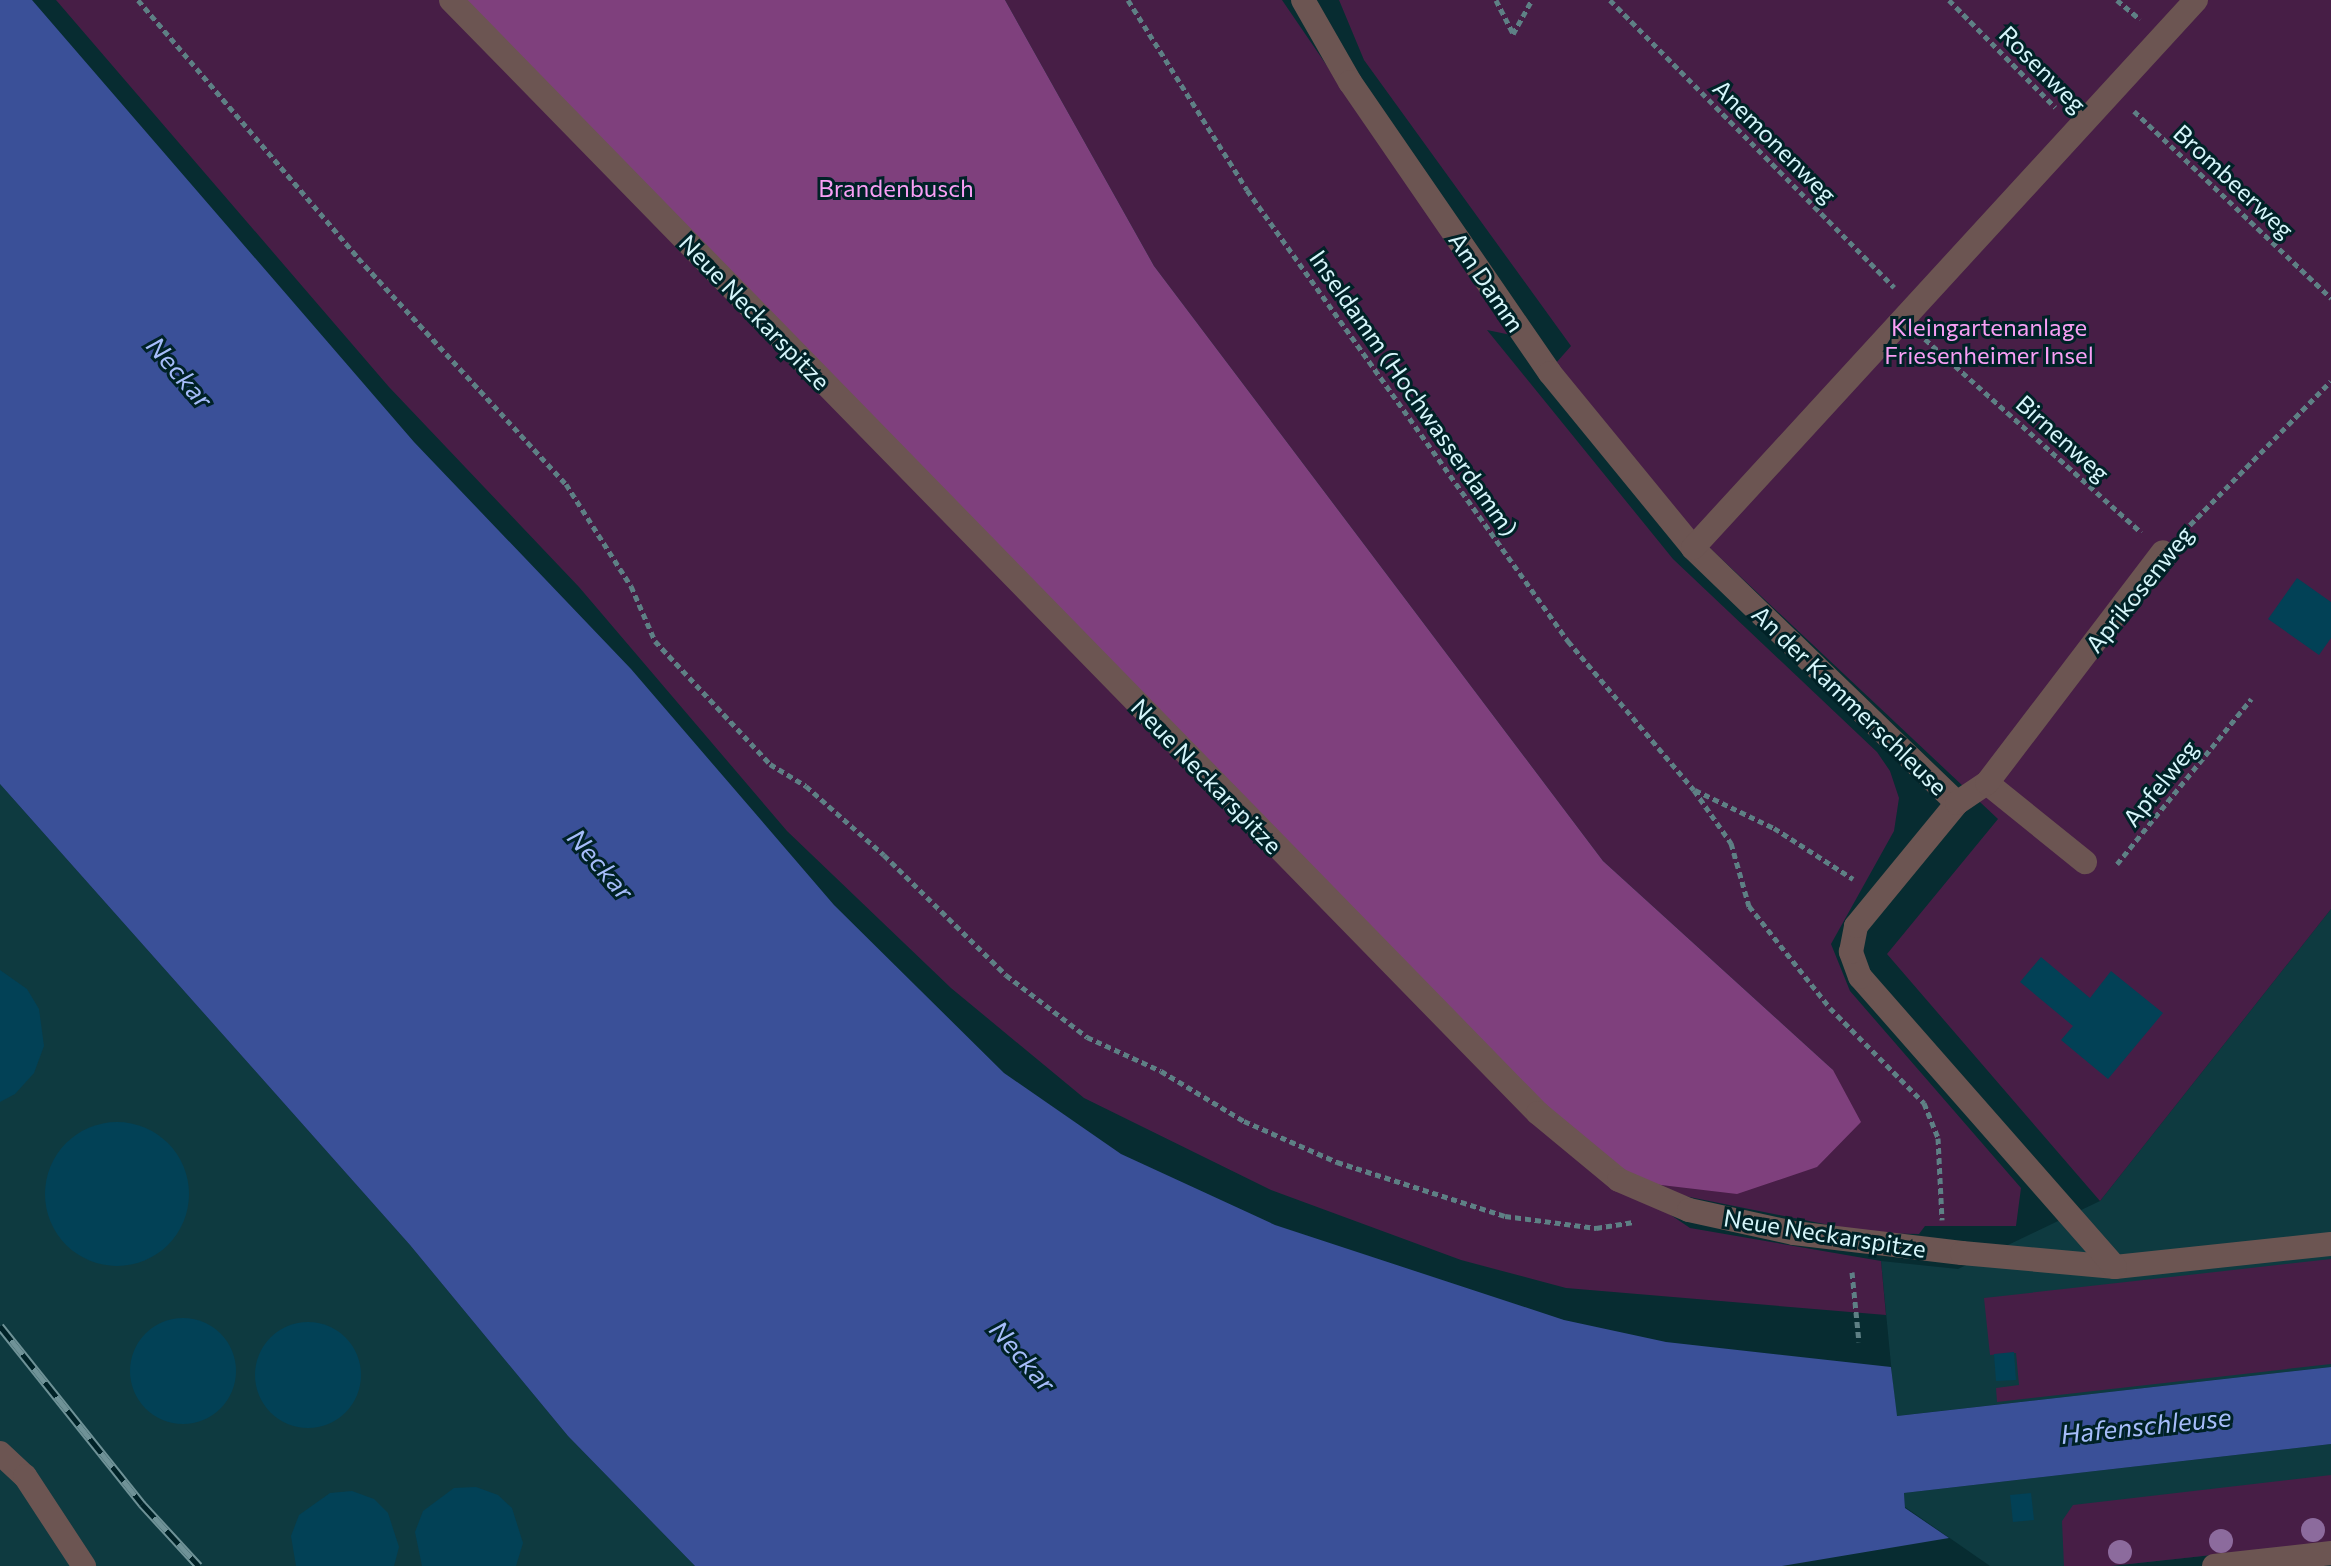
<!DOCTYPE html>
<html>
<head>
<meta charset="utf-8">
<style>
  body { margin:0 }
  #map { position:relative; width:2331px; height:1566px; overflow:hidden; background:#072c31; font-family:Commissioner,sans-serif }
  div>[style] { position:absolute }
  .built>* { inset:0; background:#0e3a40 }
  .green>* { inset:0; background:#471e46 }
  .forest>* { inset:0; background:#7f407d }
  .water>* { inset:0; background:#3a5098 }
  .building>* { inset:0; background:#024156 }
  .round { border-radius:50% }
  .path>* { height:5px; margin-top:-2.5px; transform-origin:0; background:repeating-linear-gradient(90deg,#5e8085 0 6px,transparent 0 10px) }
  .minor>* { height:24px; margin:-12px; padding:0 12px; transform-origin:12px; border-radius:12px; background:#6c5552 }
  .rail>* { height:9px; margin-top:-4.5px; transform-origin:0; background:repeating-linear-gradient(90deg,#002227 0 18px,#6f9297 0 36px); box-sizing:border-box; border-block:2px solid #6f9297 }
  .trees>* { width:24px; height:24px; margin:-12px; border-radius:50%; background:#8c6b9d }
  span { translate:-50% -50%; white-space:nowrap; text-align:center; line-height:1.15; -webkit-text-stroke:6px #002227; paint-order:stroke }
  .street-label { font-size:24px; color:#d6f6fb }
  .park-label { font-size:24px; color:#f89ff5 }
  .water-label { font-size:26px; color:#a6bdfa; font-style:italic }
</style>
</head>
<body>
<div id="map">
  <div class="built">
    <i style="clip-path:polygon(0 784px,410px 1245px,568px 1436px,695px 1566px,0 1566px)"></i>
    <i style="clip-path:polygon(2331px 909px,2331px 1367px,1896px 1416px,1881px 1261px,1958px 1269px,2100px 1201px)"></i>
    <i style="clip-path:polygon(2331px 1444px,2331px 1542px,2111px 1566px,1990px 1566px,1905px 1507px,1904px 1493px)"></i>
  </div>
  <div class="green">
    <i style="clip-path:polygon(56px 0,451px 0,1833px 1070px,1603px 861px,1154px 266px,1005px 0,1282px 0,1511px 335px,1487px 330px,1673px 559px,1877px 752px,1890px 771px,1899px 798px,1894px 831px,1831px 944px,1850px 991px,2021px 1188px,2016px 1226px,1925px 1226px,1919px 1234px,1869px 1233px,1625px 1184px,1690px 1228px,1881px 1261px,1886px 1315px,1566px 1288px,1461px 1260px,1271px 1190px,1084px 1098px,951px 988px,787px 831px,579px 587px,389px 387px)"></i>
    <i style="clip-path:polygon(1339px 0,2331px 0,2331px 909px,2100px 1201px,1887px 954px,1998px 819px,1695px 534px,1556px 363px,1571px 346px,1364px 60px)"></i>
    <i style="clip-path:polygon(2331px 1259px,2331px 1364px,1997px 1402px,1996px 1388px,2019px 1385px,2016px 1353px,1990px 1355px,1984px 1298px)"></i>
    <i style="clip-path:polygon(2331px 1475px,2331px 1542px,2111px 1566px,2064px 1566px,2062px 1521px,2073px 1505px)"></i>
  </div>
  <div class="forest">
    <i style="clip-path:polygon(451px 0,1005px 0,1154px 266px,1603px 861px,1833px 1070px,1861px 1122px,1817px 1167px,1737px 1194px,1619px 1180px)"></i>
  </div>
  <div class="water">
    <i style="clip-path:polygon(0 0,32px 0,414px 442px,631px 669px,834px 905px,1004px 1073px,1121px 1154px,1275px 1225px,1564px 1320px,1666px 1342px,1891px 1367px,1897px 1416px,2331px 1367px,2331px 1444px,1904px 1493px,1905px 1508px,1949px 1538px,1782px 1566px,695px 1566px,568px 1436px,410px 1245px,0 784px)"></i>
  </div>
  <div class="building">
    <i style="clip-path:polygon(2297px 578px,2331px 602px,2331px 638px,2319px 655px,2268px 619px)"></i>
    <i style="clip-path:polygon(2041px 957px,2090px 998px,2111px 971px,2163px 1013px,2108px 1079px,2061px 1040px,2073px 1026px,2020px 982px)"></i>
    <i style="clip-path:polygon(0 970px,27px 989px,39px 1009px,44px 1046px,34px 1073px,15px 1094px,0 1102px)"></i>
    <i class="round" style="left:45px;top:1122px;width:144px;height:144px"></i>
    <i class="round" style="left:130px;top:1318px;width:106px;height:106px"></i>
    <i class="round" style="left:255px;top:1322px;width:106px;height:106px"></i>
    <i style="clip-path:polygon(2014px 1352px,2016px 1380px,1996px 1381px,1994px 1354px)"></i>
    <i style="clip-path:polygon(476px 1487px,498px 1495px,512px 1508px,523px 1543px,516px 1566px,422px 1566px,415px 1532px,423px 1511px,454px 1488px)"></i>
    <i style="clip-path:polygon(352px 1491px,374px 1499px,388px 1513px,399px 1547px,394px 1566px,296px 1566px,291px 1536px,299px 1515px,330px 1493px)"></i>
    <i style="clip-path:polygon(2031px 1493px,2034px 1520px,2013px 1522px,2010px 1495px)"></i>
  </div>
  <div class="path">
    <i style="left:138px;top:0;width:339px;rotate:49.5deg"></i>
    <i style="left:358px;top:258px;width:307px;rotate:47.4deg"></i>
    <i style="left:566px;top:484px;width:121px;rotate:57.5deg"></i>
    <i style="left:631px;top:586px;width:60px;rotate:66.4deg"></i>
    <i style="left:655px;top:641px;width:168px;rotate:46.9deg"></i>
    <i style="left:770px;top:764px;width:42px;rotate:31.4deg"></i>
    <i style="left:806px;top:786px;width:104px;rotate:41.5deg"></i>
    <i style="left:884px;top:855px;width:171px;rotate:44.5deg"></i>
    <i style="left:1006px;top:975px;width:102px;rotate:37.4deg"></i>
    <i style="left:1087px;top:1037px;width:81px;rotate:24.7deg"></i>
    <i style="left:1161px;top:1071px;width:97px;rotate:31.1deg"></i>
    <i style="left:1244px;top:1121px;width:102px;rotate:23.8deg"></i>
    <i style="left:1337px;top:1162px;width:176px;rotate:17.8deg"></i>
    <i style="left:1505px;top:1216px;width:92px;rotate:7.5deg"></i>
    <i style="left:1596px;top:1228px;width:38px;rotate:-9deg"></i>
    <i style="left:1128px;top:0;width:224px;rotate:57.9deg"></i>
    <i style="left:1247px;top:190px;width:554px;rotate:54.56deg"></i>
    <i style="left:1568px;top:641px;width:195px;rotate:49.8deg"></i>
    <i style="left:1694px;top:790px;width:65px;rotate:55.1deg"></i>
    <i style="left:1731px;top:843px;width:66px;rotate:74.1deg"></i>
    <i style="left:1749px;top:906px;width:130px;rotate:51.5deg"></i>
    <i style="left:1830px;top:1008px;width:134px;rotate:45.3deg"></i>
    <i style="left:1924px;top:1103px;width:38px;rotate:68deg"></i>
    <i style="left:1938px;top:1138px;width:82px;rotate:87.2deg"></i>
    <i style="left:1496px;top:0;width:38px;rotate:63deg"></i>
    <i style="left:1513px;top:34px;width:39px;rotate:-61deg"></i>
    <i style="left:1610px;top:0;width:404px;rotate:45.3deg"></i>
    <i style="left:1949px;top:0;width:151px;rotate:45.3deg"></i>
    <i style="left:2117px;top:0;width:30px;rotate:40deg"></i>
    <i style="left:2134px;top:111px;width:272px;rotate:43.5deg"></i>
    <i style="left:1925px;top:339px;width:290px;rotate:41.8deg"></i>
    <i style="left:2183px;top:532px;width:211px;rotate:-45.6deg"></i>
    <i style="left:1695px;top:790px;width:88px;rotate:25.7deg"></i>
    <i style="left:1774px;top:828px;width:94px;rotate:32.8deg"></i>
    <i style="left:2117px;top:864px;width:213px;rotate:-50.9deg"></i>
    <i style="left:1852px;top:1272px;width:70px;rotate:84.3deg"></i>
    <i style="left:1901px;top:1565px;width:1px;rotate:90deg"></i>
  </div>
  <div class="minor">
    <i style="left:451px;top:0;width:1556px;rotate:45.68deg"></i>
    <i style="left:1538px;top:1113px;width:105px;rotate:39.6deg"></i>
    <i style="left:1619px;top:1180px;width:76px;rotate:23.2deg"></i>
    <i style="left:1689px;top:1210px;width:107px;rotate:12.4deg"></i>
    <i style="left:1794px;top:1233px;width:169px;rotate:6.8deg"></i>
    <i style="left:1962px;top:1253px;width:154px;rotate:5.2deg"></i>
    <i style="left:2115px;top:1267px;width:217px;rotate:-6.1deg"></i>
    <i style="left:1303px;top:0;width:95px;rotate:60.2deg"></i>
    <i style="left:1350px;top:82px;width:353px;rotate:55.5deg"></i>
    <i style="left:1550px;top:373px;width:226px;rotate:50.7deg"></i>
    <i style="left:1987px;top:783px;width:126px;rotate:38.9deg"></i>
    <i style="left:1957px;top:803px;width:367px;rotate:-136deg"></i>
    <i style="left:1693px;top:548px;width:744px;rotate:-47.45deg"></i>
    <i style="left:2115px;top:1267px;width:386px;rotate:-131.3deg"></i>
    <i style="left:1860px;top:977px;width:27px;rotate:-110deg"></i>
    <i style="left:1851px;top:952px;width:26px;rotate:-79deg"></i>
    <i style="left:1856px;top:926px;width:159px;rotate:-50.6deg"></i>
    <i style="left:1957px;top:803px;width:36px;rotate:-34deg"></i>
    <i style="left:1987px;top:783px;width:290px;rotate:-52.7deg"></i>
    <i style="left:0;top:1453px;width:34px;rotate:43deg"></i>
    <i style="left:25px;top:1476px;width:108px;rotate:56.8deg"></i>
    <i style="left:2214px;top:1566px;width:118px;rotate:-6.3deg"></i>
  </div>
  <div class="rail">
    <i style="left:0;top:1326px;width:228px;rotate:51.4deg"></i>
    <i style="left:142px;top:1504px;width:84px;rotate:47.4deg"></i>
  </div>
  <div class="trees">
    <i style="left:2313px;top:1530px"></i>
    <i style="left:2221px;top:1541px"></i>
    <i style="left:2120px;top:1552px"></i>
  </div>
  <div class="street-label">
    <span style="left:2043px;top:69px;rotate:45deg">Rosenweg</span>
    <span style="left:1775px;top:141px;rotate:45deg">Anemonenweg</span>
    <span style="left:2234px;top:181px;rotate:43deg">Brombeerweg</span>
    <span style="left:1487px;top:282px;rotate:56deg">Am Damm</span>
    <span style="left:755px;top:312px;rotate:46deg">Neue Neckarspitze</span>
    <span style="left:1414px;top:393px;rotate:55deg">Inseldamm (Hochwasserdamm)</span>
    <span style="left:2063px;top:438px;rotate:42deg">Birnenweg</span>
    <span style="left:2139px;top:589px;rotate:-51deg">Aprikosenweg</span>
    <span style="left:1850px;top:700px;rotate:44deg">An der Kammerschleuse</span>
    <span style="left:1207px;top:776px;rotate:46deg">Neue Neckarspitze</span>
    <span style="left:2160px;top:783px;rotate:-51deg">Apfelweg</span>
    <span style="left:1825px;top:1233px;rotate:9deg">Neue Neckarspitze</span>
  </div>
  <div class="park-label">
    <span style="left:896px;top:188px">Brandenbusch</span>
    <span style="left:1989px;top:341px">Kleingartenanlage<br>Friesenheimer Insel</span>
  </div>
  <div class="water-label">
    <span style="left:180px;top:372px;rotate:49deg">Neckar</span>
    <span style="left:601px;top:864px;rotate:49deg">Neckar</span>
    <span style="left:1023px;top:1356px;rotate:49deg">Neckar</span>
    <span style="left:2146px;top:1425px;rotate:-6deg">Hafenschleuse</span>
  </div>
</div>
</body>
</html>
